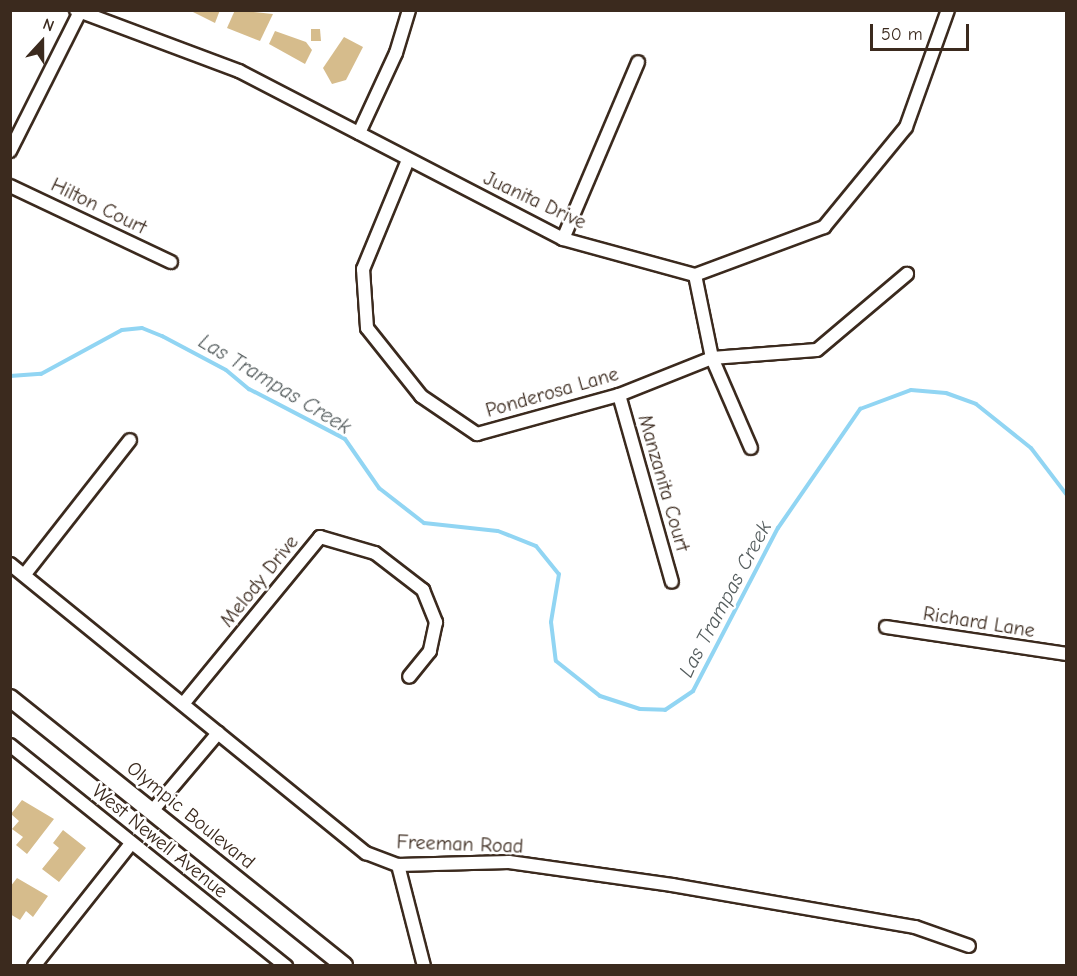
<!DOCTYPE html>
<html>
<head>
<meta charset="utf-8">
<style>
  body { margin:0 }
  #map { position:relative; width:1077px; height:976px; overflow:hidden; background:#fff; font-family:"Comic Neue",sans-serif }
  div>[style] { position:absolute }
  .stream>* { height:4px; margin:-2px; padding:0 2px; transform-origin:2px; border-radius:2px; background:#91d5f3 }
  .building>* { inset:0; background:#d6bc8c }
  .roads { filter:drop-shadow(2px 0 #3b2a1e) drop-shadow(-2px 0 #3b2a1e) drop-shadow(0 2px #3b2a1e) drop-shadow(0 -2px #3b2a1e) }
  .street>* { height:12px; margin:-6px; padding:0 6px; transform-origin:6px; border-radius:6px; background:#fff }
  .secondary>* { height:16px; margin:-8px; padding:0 8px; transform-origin:8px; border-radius:8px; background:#fff }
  span { translate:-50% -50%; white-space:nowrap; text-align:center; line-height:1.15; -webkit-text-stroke:5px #fff; paint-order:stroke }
  .street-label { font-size:20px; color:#3b2a1e }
  .water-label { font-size:21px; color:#555d5e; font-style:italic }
  .frame { position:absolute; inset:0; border:12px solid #3b2a1e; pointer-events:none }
  .north { position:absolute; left:12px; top:12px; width:60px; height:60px; -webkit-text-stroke:4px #fff; paint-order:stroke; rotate:21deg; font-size:16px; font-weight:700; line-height:24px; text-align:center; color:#3b2a1e }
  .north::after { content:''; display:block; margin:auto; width:21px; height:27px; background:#3b2a1e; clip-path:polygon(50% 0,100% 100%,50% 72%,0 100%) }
  .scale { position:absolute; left:870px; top:24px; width:99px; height:27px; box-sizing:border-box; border:3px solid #3b2a1e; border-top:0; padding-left:8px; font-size:18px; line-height:21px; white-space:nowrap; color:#3b2a1e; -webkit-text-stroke:4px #fff; paint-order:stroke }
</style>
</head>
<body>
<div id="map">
  <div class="stream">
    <i style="left:10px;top:376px;width:31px;rotate:-4deg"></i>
    <i style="left:41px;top:374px;width:92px;rotate:-28.5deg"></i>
    <i style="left:122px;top:330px;width:20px;rotate:-6deg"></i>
    <i style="left:142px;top:328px;width:22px;rotate:22deg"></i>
    <i style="left:162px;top:336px;width:72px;rotate:28deg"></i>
    <i style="left:226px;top:370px;width:30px;rotate:40deg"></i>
    <i style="left:249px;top:389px;width:108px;rotate:27.5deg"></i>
    <i style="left:345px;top:439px;width:60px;rotate:55.2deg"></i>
    <i style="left:379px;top:488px;width:57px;rotate:37.9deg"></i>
    <i style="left:424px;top:523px;width:74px;rotate:6.2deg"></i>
    <i style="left:498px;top:531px;width:41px;rotate:21.5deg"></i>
    <i style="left:536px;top:546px;width:36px;rotate:51deg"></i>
    <i style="left:559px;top:574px;width:49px;rotate:99.5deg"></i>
    <i style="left:551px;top:622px;width:39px;rotate:83deg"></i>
    <i style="left:556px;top:661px;width:56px;rotate:38.5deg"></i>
    <i style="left:600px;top:696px;width:42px;rotate:18deg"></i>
    <i style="left:640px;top:709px;width:25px;rotate:2deg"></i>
    <i style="left:665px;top:710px;width:34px;rotate:-34deg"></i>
    <i style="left:693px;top:691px;width:184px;rotate:-62.5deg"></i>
    <i style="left:778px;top:528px;width:145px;rotate:-55.4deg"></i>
    <i style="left:860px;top:409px;width:54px;rotate:-20.4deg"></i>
    <i style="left:911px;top:390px;width:35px;rotate:5deg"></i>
    <i style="left:946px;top:393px;width:32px;rotate:20deg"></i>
    <i style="left:976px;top:404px;width:70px;rotate:38.7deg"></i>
    <i style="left:1031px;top:448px;width:58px;rotate:52.7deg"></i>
  </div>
  <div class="building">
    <i style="clip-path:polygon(189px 10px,220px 10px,215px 23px)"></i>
    <i style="clip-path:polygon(235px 10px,273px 14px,260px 41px,227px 28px)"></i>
    <i style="clip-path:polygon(311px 29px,320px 29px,321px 41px,311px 41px)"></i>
    <i style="clip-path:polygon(275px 31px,306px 42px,312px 50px,305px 64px,269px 44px)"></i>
    <i style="clip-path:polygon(344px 37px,363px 47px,346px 80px,332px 84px,323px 68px)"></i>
    <i style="clip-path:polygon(22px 800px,54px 819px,27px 854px,16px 845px,23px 837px,12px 829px,19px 821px,11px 814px)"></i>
    <i style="clip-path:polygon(63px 830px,86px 848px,59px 882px,42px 869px,59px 848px,53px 843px)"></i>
    <i style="clip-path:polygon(17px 878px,48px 896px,33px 917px,26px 911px,20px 920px,10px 914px,10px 887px)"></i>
  </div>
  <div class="roads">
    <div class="street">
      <i style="left:76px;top:10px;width:174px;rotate:20.5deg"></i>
      <i style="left:239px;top:71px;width:365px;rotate:27.4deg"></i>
      <i style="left:563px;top:239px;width:137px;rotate:15.3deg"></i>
      <i style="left:695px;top:275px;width:138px;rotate:-20.4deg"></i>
      <i style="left:824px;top:227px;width:129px;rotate:-50.6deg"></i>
      <i style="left:906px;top:127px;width:124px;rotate:-70.3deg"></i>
      <i style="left:359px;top:133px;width:88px;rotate:-65.2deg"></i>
      <i style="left:396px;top:53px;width:45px;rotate:-73.2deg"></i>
      <i style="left:10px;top:151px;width:156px;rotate:-63.3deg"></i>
      <i style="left:408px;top:160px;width:118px;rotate:112.4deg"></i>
      <i style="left:363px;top:269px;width:59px;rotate:86.1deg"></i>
      <i style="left:367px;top:328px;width:87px;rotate:51.5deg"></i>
      <i style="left:421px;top:396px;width:68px;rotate:34.2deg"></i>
      <i style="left:477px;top:434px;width:147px;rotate:-15.4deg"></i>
      <i style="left:619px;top:395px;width:100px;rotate:-21.7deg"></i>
      <i style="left:712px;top:358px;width:105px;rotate:-4.4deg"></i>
      <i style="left:817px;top:350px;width:118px;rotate:-40.2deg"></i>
      <i style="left:10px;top:186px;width:178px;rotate:25.3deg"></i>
      <i style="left:563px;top:239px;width:192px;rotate:-67deg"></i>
      <i style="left:695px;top:275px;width:85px;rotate:78.4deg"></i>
      <i style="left:712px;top:358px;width:98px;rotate:66.6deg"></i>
      <i style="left:619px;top:395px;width:194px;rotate:74.2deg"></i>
      <i style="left:10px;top:564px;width:459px;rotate:39.1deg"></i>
      <i style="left:366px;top:853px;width:34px;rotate:21deg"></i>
      <i style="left:398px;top:865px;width:111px;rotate:-1.5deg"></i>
      <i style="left:509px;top:862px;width:165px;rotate:8deg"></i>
      <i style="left:672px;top:885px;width:247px;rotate:9.8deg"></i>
      <i style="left:915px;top:927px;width:57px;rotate:19.4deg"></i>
      <i style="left:25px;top:574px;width:170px;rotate:-51.9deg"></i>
      <i style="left:886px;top:627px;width:182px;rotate:8.5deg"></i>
      <i style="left:183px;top:704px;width:216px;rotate:-50.6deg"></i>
      <i style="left:320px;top:537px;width:57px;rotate:16.2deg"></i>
      <i style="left:375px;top:553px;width:61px;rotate:37.6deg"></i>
      <i style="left:423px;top:590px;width:35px;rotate:68deg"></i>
      <i style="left:436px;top:622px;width:30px;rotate:102deg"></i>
      <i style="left:430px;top:651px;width:33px;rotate:129deg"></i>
      <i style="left:10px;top:745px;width:354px;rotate:38.7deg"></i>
      <i style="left:153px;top:810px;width:101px;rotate:-49.8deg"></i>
      <i style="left:398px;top:865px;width:104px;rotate:75.6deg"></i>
      <i style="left:34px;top:966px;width:154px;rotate:-51.6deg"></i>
    </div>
    <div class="secondary">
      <i style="left:10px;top:698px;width:428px;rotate:38.7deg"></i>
    </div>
  </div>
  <div class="street-label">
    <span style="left:535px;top:200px;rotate:25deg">Juanita Drive</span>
    <span style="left:99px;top:206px;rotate:26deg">Hilton Court</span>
    <span style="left:552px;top:392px;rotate:-16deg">Ponderosa Lane</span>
    <span style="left:664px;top:483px;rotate:74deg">Manzanita Court</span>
    <span style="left:259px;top:581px;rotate:-51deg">Melody Drive</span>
    <span style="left:979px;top:622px;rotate:9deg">Richard Lane</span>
    <span style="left:191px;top:815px;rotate:39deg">Olympic Boulevard</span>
    <span style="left:160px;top:841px;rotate:39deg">West Newell Avenue</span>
    <span style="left:460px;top:844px;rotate:2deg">Freeman Road</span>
  </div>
  <div class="water-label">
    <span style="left:275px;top:384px;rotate:31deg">Las Trampas Creek</span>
    <span style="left:725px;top:599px;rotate:-62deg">Las Trampas Creek</span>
  </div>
  <div class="frame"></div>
  <div class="north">N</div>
  <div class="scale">50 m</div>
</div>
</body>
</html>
